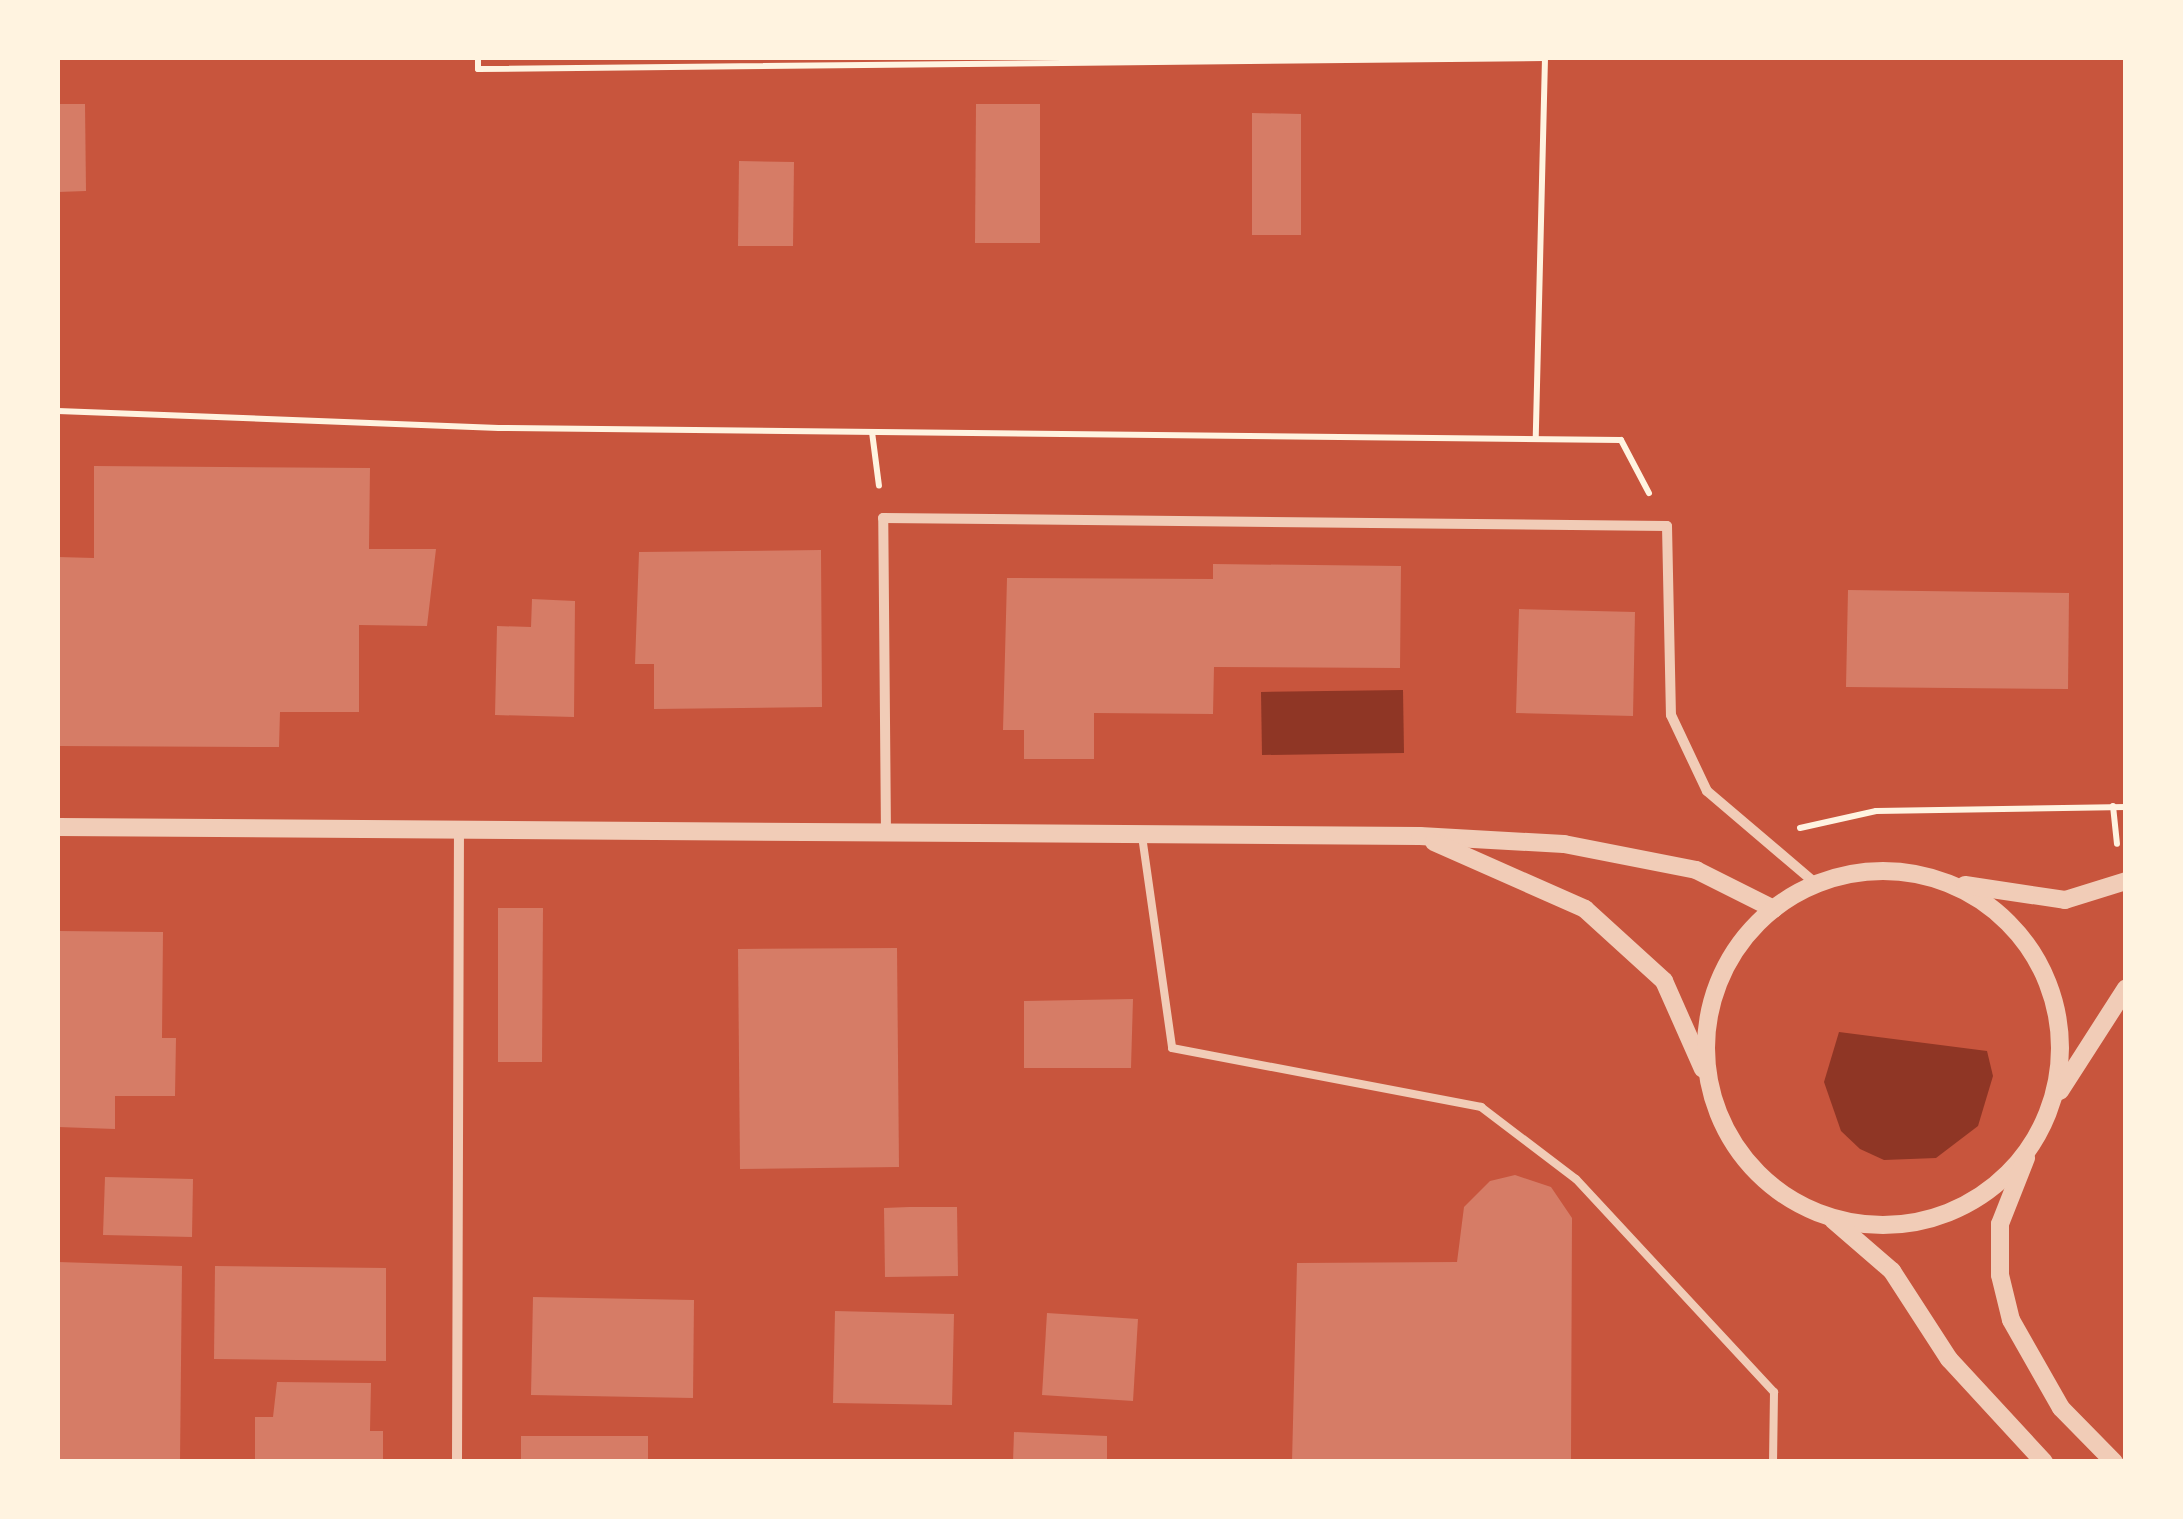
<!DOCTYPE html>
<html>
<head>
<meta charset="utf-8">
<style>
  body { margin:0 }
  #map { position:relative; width:2183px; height:1519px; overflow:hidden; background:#c8553d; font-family:"Roboto Condensed",sans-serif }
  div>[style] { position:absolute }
  .water>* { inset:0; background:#8f3625 }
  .building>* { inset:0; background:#d67c66 }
  .path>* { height:6px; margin:-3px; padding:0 3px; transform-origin:3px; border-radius:3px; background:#fff3e0 }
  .service>* { height:8px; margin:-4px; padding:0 4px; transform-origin:4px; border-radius:4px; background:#f1ccb7 }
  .minor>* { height:10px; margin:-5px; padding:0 5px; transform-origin:5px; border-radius:5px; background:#f1ccb7 }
  .tertiary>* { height:18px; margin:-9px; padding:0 9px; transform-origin:9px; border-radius:9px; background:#f1ccb7 }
  .tertiary>.ring { margin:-9px; padding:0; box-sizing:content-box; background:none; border:18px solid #f1ccb7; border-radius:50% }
  span { translate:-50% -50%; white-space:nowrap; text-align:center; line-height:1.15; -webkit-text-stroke:8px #fff3e0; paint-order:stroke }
  .frame { position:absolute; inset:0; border:60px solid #fff3e0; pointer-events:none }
</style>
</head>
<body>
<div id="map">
  <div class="water">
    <i style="clip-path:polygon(1403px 690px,1404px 753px,1262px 755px,1261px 692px)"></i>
    <i style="clip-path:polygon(1839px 1032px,1987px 1051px,1993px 1076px,1978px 1126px,1936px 1158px,1884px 1160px,1860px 1149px,1841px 1131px,1824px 1082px)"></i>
  </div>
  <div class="building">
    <i style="clip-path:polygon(58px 104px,85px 104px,86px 191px,58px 192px)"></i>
    <i style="clip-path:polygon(976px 104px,1040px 104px,1040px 243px,975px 243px)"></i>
    <i style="clip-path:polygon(1252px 113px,1301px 114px,1301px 235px,1252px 235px)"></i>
    <i style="clip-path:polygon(739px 161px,794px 162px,793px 246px,738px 246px)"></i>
    <i style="clip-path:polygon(94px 466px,370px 468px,369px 549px,436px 549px,427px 626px,359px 625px,359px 712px,280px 712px,279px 747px,58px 746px,58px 557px,94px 558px)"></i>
    <i style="clip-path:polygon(821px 550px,822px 707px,654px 709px,654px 664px,635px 664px,639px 552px)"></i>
    <i style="clip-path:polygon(1213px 564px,1401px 566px,1400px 668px,1214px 667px,1213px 714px,1094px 713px,1094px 759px,1024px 759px,1024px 730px,1003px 730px,1007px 578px,1213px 579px)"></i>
    <i style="clip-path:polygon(1848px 590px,2069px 593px,2068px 689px,1846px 687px)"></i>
    <i style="clip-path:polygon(532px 599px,575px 601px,574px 717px,495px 715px,497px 626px,531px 627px)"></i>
    <i style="clip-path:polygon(1519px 609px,1635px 612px,1633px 716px,1516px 713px)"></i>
    <i style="clip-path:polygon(498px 908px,543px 908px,542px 1062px,498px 1062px)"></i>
    <i style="clip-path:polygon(58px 931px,163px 932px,162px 1038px,176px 1038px,175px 1096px,115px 1096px,115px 1129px,58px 1127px)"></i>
    <i style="clip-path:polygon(897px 948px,899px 1167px,740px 1169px,738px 949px)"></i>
    <i style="clip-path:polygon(1133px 999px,1131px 1068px,1024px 1068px,1024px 1001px)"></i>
    <i style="clip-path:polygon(1515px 1175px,1551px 1187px,1572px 1218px,1571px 1462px,1292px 1462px,1297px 1263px,1457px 1262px,1464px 1207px,1490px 1181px)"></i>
    <i style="clip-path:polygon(105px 1177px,193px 1179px,192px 1237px,103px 1235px)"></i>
    <i style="clip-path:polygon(909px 1207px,957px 1207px,958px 1276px,885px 1277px,884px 1208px)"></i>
    <i style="clip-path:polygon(58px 1262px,182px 1266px,180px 1462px,58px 1462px)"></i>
    <i style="clip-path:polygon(215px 1266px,386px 1268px,386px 1361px,214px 1359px)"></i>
    <i style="clip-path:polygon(533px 1297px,694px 1300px,693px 1398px,531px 1395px)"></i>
    <i style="clip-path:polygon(835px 1311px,954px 1314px,952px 1405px,833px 1403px)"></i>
    <i style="clip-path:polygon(1047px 1313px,1138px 1319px,1133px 1401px,1042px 1395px)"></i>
    <i style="clip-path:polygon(277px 1382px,371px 1383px,370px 1431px,383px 1431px,383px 1462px,255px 1462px,255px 1417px,273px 1417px)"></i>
    <i style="clip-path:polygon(1014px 1432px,1107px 1436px,1107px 1462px,1013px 1462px)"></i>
    <i style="clip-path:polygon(521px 1436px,648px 1436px,648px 1462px,521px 1462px)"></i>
  </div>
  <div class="path">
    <i style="left:478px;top:58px;width:11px;rotate:90deg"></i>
    <i style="left:478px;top:69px;width:1067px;rotate:-0.59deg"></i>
    <i style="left:1545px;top:58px;width:381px;rotate:91.4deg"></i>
    <i style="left:58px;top:411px;width:441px;rotate:2.2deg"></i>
    <i style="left:499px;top:428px;width:1122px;rotate:0.61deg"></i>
    <i style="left:1621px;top:440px;width:60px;rotate:62.2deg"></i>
    <i style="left:872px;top:432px;width:54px;rotate:82.6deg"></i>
    <i style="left:2113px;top:806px;width:38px;rotate:84deg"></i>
    <i style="left:1800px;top:828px;width:78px;rotate:-12.6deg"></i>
    <i style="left:1876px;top:811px;width:250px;rotate:-0.9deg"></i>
  </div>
  <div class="service">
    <i style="left:1142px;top:836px;width:214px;rotate:81.9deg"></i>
    <i style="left:1172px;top:1048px;width:315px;rotate:10.8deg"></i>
    <i style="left:1481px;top:1107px;width:119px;rotate:37.2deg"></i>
    <i style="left:1576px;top:1179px;width:291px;rotate:47.1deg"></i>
    <i style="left:1774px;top:1392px;width:70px;rotate:90.8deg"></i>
  </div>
  <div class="minor">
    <i style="left:886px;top:835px;width:317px;rotate:-90.5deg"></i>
    <i style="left:883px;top:518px;width:784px;rotate:0.58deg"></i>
    <i style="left:1667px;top:526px;width:189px;rotate:88.8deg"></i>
    <i style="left:1671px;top:715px;width:84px;rotate:64.7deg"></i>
    <i style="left:1707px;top:791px;width:142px;rotate:40.4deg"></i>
    <i style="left:457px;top:1462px;width:634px;rotate:-89.82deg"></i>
  </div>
  <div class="tertiary">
    <i style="left:58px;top:827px;width:1362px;rotate:0.38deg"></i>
    <i style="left:1420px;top:836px;width:144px;rotate:3.2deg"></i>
    <i style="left:1564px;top:844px;width:135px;rotate:11.1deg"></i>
    <i style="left:1696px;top:870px;width:87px;rotate:26.6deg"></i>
    <i style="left:1434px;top:842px;width:165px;rotate:23.9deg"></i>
    <i style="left:1585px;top:909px;width:107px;rotate:42.3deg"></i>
    <i style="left:1664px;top:981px;width:96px;rotate:66.1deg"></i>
    <i class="ring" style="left:1706px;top:871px;width:336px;height:336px"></i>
    <i style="left:1965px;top:885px;width:101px;rotate:8.5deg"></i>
    <i style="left:2065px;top:900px;width:64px;rotate:-17.3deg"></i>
    <i style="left:2060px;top:1091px;width:122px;rotate:-57.3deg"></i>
    <i style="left:2026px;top:1158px;width:71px;rotate:111.5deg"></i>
    <i style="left:2000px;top:1224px;width:51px;rotate:90deg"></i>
    <i style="left:2000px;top:1275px;width:46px;rotate:76.3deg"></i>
    <i style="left:2011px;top:1320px;width:101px;rotate:60.4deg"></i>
    <i style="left:2061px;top:1408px;width:76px;rotate:45.5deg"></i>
    <i style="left:1833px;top:1220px;width:78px;rotate:40.8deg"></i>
    <i style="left:1892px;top:1271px;width:105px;rotate:57.1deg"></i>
    <i style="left:1949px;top:1359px;width:140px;rotate:47.3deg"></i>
  </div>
  <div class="frame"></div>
</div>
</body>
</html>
